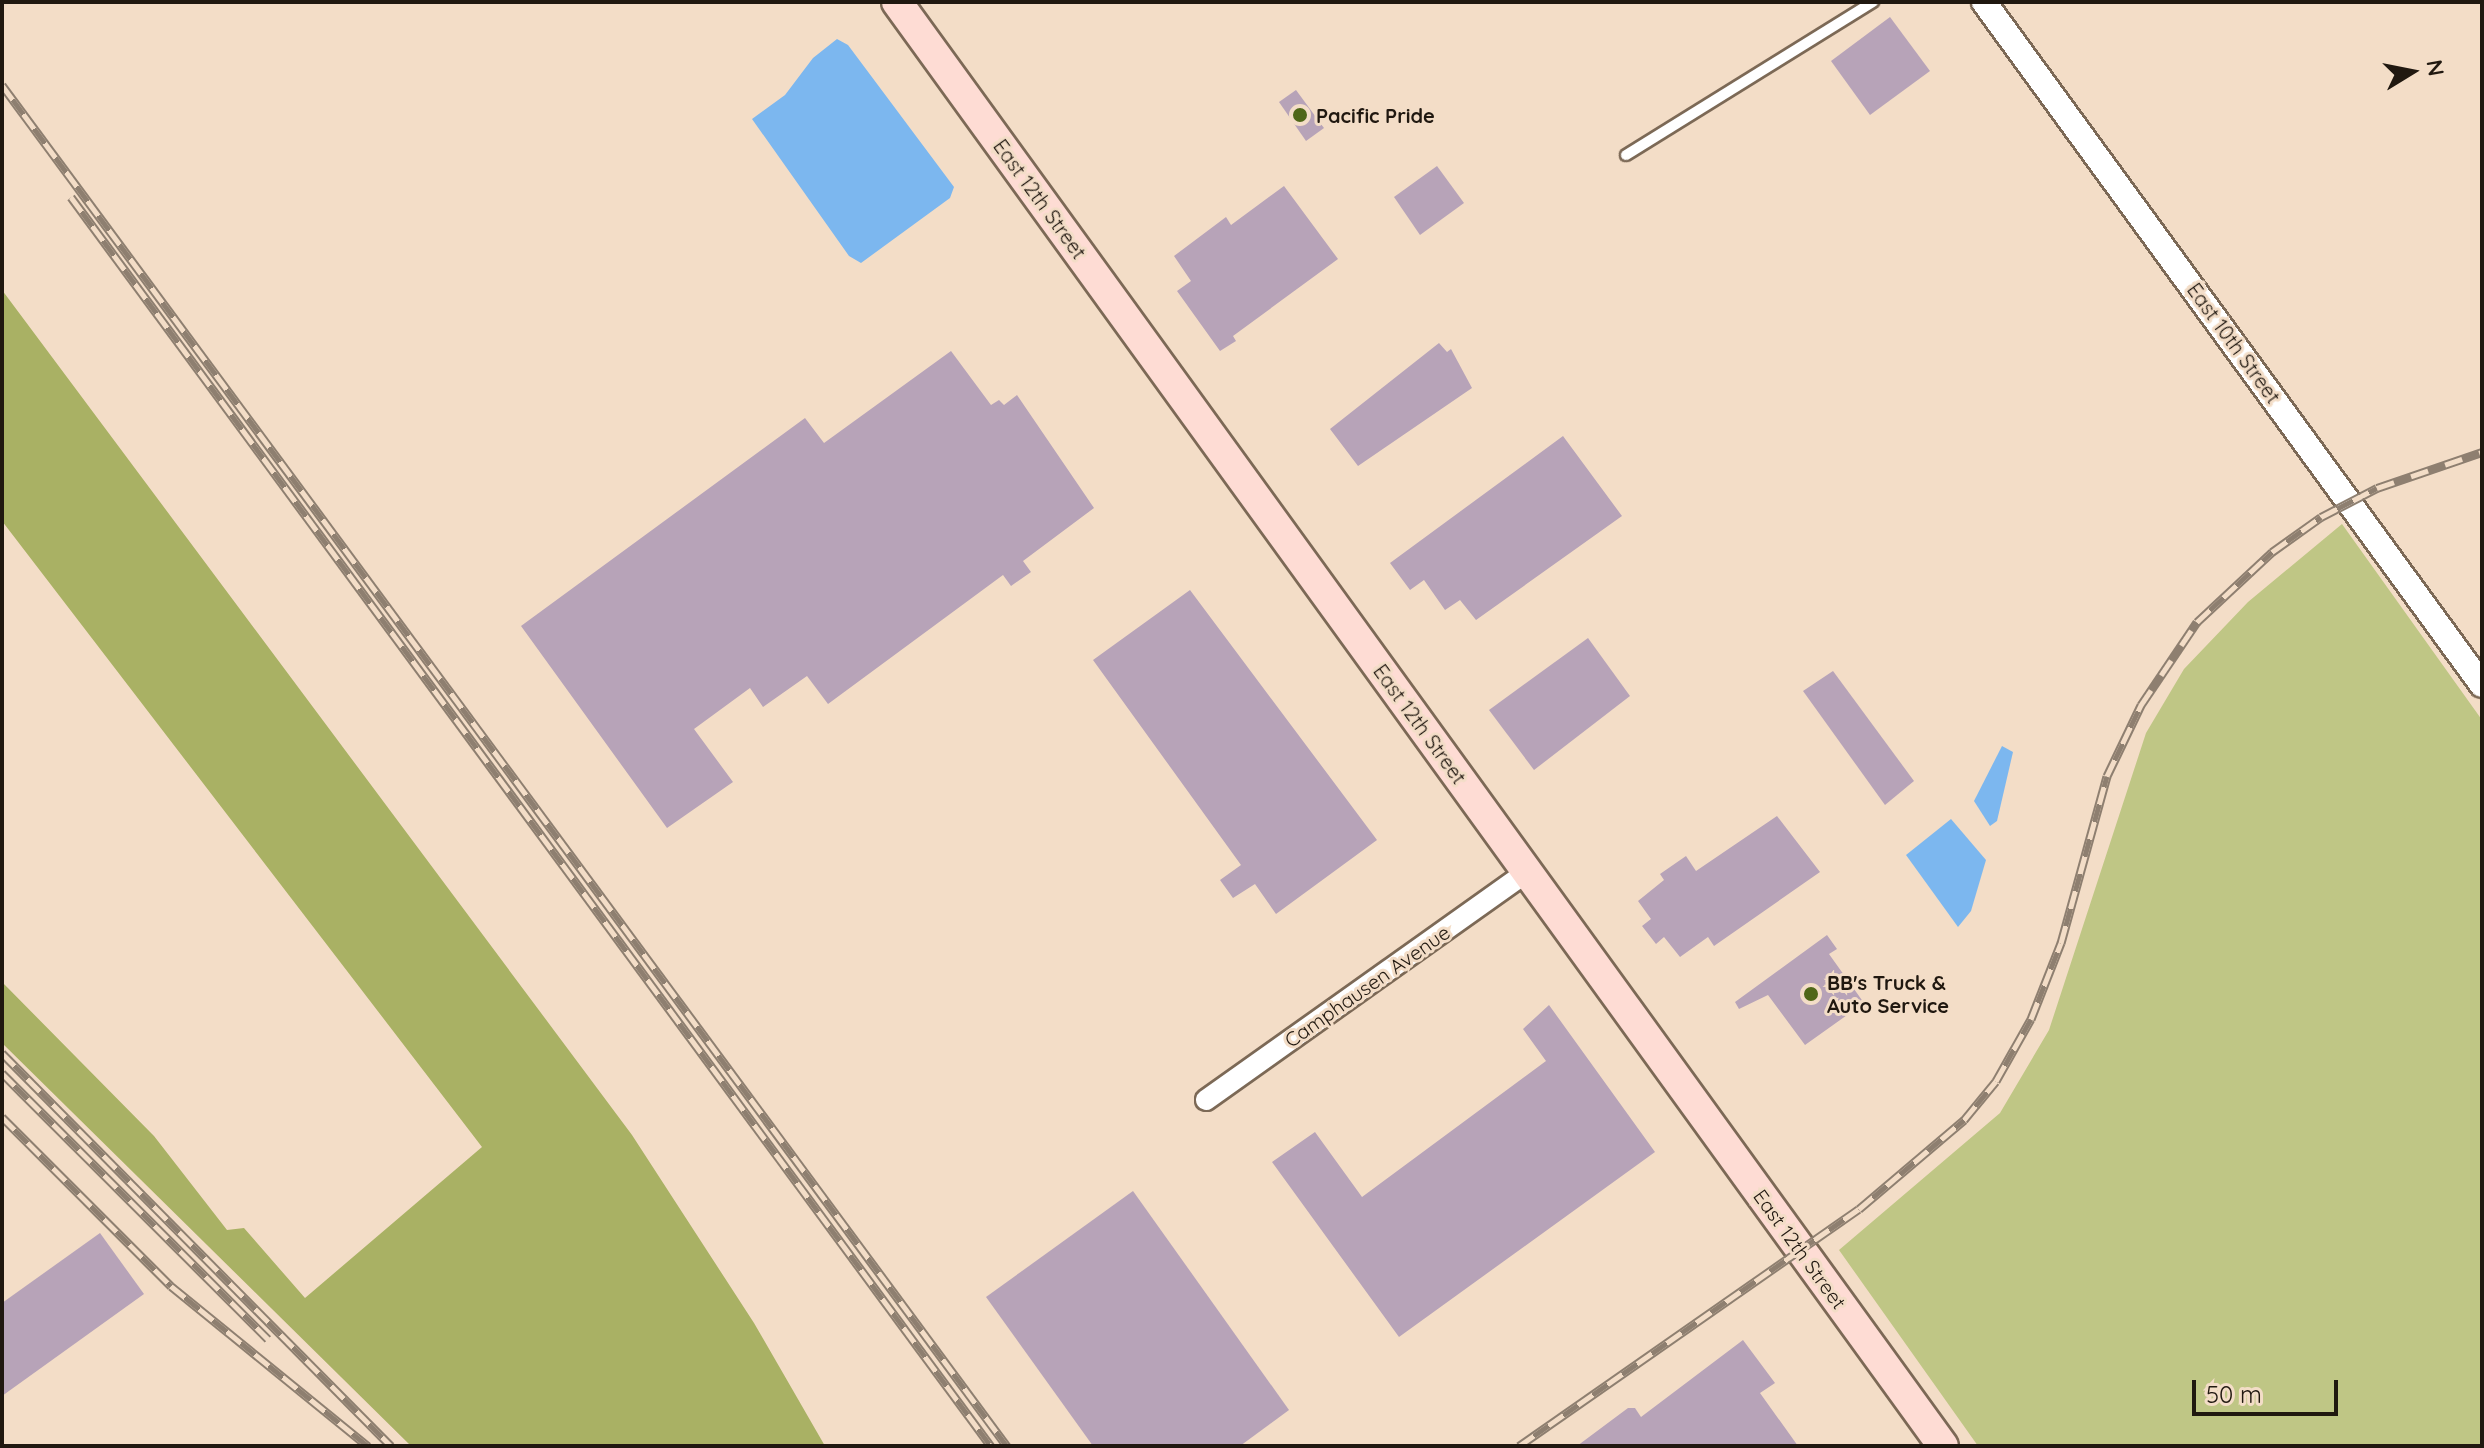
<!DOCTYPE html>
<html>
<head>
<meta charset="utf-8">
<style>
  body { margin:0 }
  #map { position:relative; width:2484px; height:1448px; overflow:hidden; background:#f3ddc7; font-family:Quicksand,sans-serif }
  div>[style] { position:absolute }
  .green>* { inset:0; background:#bfc685 }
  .forest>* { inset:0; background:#a9b164 }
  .water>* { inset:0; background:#7cb7ef }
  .building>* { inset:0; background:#b7a3b8 }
  .roads { filter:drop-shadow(2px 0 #7c6956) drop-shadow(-2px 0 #7c6956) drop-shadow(0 2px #7c6956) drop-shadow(0 -2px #7c6956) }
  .service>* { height:10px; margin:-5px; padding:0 5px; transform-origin:5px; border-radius:5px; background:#fff }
  .minor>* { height:20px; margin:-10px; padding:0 10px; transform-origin:10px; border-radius:10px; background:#fff }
  .tertiary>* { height:24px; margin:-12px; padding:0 12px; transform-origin:12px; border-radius:12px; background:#fff }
  .primary>* { height:30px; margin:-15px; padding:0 15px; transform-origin:15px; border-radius:15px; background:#fedcd4 }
  .rail>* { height:9px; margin-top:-4.5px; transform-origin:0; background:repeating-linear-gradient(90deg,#f3ddc7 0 18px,#8e7f70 0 36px); box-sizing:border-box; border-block:2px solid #8e7f70 }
  .dots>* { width:22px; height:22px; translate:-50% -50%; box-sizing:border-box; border:4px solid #f3ddc7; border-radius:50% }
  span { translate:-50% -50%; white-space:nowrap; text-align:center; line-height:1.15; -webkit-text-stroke:6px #f3ddc7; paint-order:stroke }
  .poi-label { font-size:20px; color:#201810; font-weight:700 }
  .left { translate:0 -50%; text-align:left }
  .street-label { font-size:20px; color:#201810 }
  .frame { position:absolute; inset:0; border:4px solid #201810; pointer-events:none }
  .north { position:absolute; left:2372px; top:32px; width:80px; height:80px; -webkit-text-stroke:6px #f3ddc7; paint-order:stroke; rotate:80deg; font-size:22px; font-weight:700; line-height:32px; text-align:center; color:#201810 }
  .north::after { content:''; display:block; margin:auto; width:28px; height:36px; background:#201810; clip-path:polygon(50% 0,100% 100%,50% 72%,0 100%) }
  .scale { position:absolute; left:2192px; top:1380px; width:146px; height:36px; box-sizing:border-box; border:4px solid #201810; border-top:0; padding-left:10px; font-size:24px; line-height:28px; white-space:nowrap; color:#201810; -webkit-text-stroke:6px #f3ddc7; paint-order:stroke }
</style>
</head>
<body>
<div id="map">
  <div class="green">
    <i style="clip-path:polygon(2342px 524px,2482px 720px,2482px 1446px,1978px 1446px,1839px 1250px,2000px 1113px,2049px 1030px,2146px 733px,2184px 669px,2248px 602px)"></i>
  </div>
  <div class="forest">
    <i style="clip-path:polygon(2px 290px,632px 1135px,754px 1323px,825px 1446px,411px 1446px,2px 1043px,2px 982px,154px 1136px,227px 1230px,244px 1228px,305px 1298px,482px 1147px,2px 521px)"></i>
  </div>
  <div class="water">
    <i style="clip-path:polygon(837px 39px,848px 45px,954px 187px,950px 198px,861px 263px,849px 256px,752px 119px,785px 95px,813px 58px)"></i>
    <i style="clip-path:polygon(2002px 746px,2013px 752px,1997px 821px,1990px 826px,1974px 801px)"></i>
    <i style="clip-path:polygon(1951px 819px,1986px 860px,1971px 911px,1958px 927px,1906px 855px)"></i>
  </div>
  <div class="building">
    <i style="clip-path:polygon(1890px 17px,1930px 71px,1870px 115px,1831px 61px)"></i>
    <i style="clip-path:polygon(1296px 90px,1324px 128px,1306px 141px,1279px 102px)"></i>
    <i style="clip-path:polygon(1437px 166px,1464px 203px,1420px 235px,1394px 197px)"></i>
    <i style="clip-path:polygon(1284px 186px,1338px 259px,1233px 336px,1236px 341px,1220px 351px,1177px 291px,1191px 281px,1174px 256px,1226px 217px,1231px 225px)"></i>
    <i style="clip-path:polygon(1439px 343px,1447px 352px,1451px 349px,1472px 388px,1358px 466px,1330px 429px)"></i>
    <i style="clip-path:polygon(951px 351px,991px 405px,999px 400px,1004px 405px,1017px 395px,1094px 508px,1023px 561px,1031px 572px,1011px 586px,1003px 575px,828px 704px,807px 676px,763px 707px,750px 688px,694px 729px,733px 782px,667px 828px,521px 626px,805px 418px,824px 443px)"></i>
    <i style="clip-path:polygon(1563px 436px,1622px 516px,1476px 620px,1460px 600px,1445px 610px,1424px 580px,1410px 590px,1390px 563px)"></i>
    <i style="clip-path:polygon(1190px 590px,1377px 840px,1276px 914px,1255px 884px,1233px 898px,1220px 880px,1241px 865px,1093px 660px)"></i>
    <i style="clip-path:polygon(1588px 638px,1630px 696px,1534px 770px,1489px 710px)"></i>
    <i style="clip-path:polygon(1833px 671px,1914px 781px,1885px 805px,1803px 691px)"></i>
    <i style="clip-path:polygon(1777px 816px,1820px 872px,1714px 946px,1708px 937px,1680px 957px,1664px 937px,1656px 944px,1642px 926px,1651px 919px,1638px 901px,1664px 880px,1660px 874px,1686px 856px,1696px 871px)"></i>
    <i style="clip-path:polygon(1827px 935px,1837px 949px,1829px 954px,1864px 1003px,1805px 1045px,1768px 995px,1739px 1009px,1735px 1002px)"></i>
    <i style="clip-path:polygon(1549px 1005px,1655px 1152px,1399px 1337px,1272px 1162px,1315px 1132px,1362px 1197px,1546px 1061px,1523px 1029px)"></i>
    <i style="clip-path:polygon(1133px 1191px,1289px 1410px,1240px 1446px,1093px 1446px,986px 1297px)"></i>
    <i style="clip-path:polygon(100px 1233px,144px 1294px,2px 1396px,2px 1303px)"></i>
    <i style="clip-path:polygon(1743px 1340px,1775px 1383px,1760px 1393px,1798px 1446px,1577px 1446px,1628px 1408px,1635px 1408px,1641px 1417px)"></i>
  </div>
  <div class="roads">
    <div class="service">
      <i style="left:1626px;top:155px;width:291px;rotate:-31.8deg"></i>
    </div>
    <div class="minor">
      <i style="left:1206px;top:1100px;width:394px;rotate:-35.4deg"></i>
    </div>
    <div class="tertiary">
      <i style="left:1984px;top:2px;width:845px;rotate:53.9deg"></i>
    </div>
    <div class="primary">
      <i style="left:897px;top:2px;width:1783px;rotate:54.08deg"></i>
    </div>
  </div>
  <div class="rail">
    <i style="left:2px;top:85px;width:1692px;rotate:53.56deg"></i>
    <i style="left:71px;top:197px;width:1551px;rotate:53.63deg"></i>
    <i style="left:2px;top:1053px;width:553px;rotate:45.29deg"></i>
    <i style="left:2px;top:1073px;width:376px;rotate:45deg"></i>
    <i style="left:2px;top:1117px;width:239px;rotate:45deg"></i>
    <i style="left:171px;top:1286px;width:254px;rotate:39.1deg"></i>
    <i style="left:1519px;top:1446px;width:414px;rotate:-34.9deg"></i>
    <i style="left:1859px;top:1209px;width:138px;rotate:-40.3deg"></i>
    <i style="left:1964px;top:1120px;width:50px;rotate:-50.6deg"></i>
    <i style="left:1996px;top:1081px;width:71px;rotate:-60.6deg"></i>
    <i style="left:2031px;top:1019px;width:82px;rotate:-68.5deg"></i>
    <i style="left:2061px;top:943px;width:173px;rotate:-74.6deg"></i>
    <i style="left:2107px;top:776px;width:79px;rotate:-64.4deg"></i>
    <i style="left:2141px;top:705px;width:100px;rotate:-56deg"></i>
    <i style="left:2197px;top:622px;width:103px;rotate:-43deg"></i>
    <i style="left:2272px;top:552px;width:60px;rotate:-35.5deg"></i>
    <i style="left:2321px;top:517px;width:63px;rotate:-27.4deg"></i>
    <i style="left:2377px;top:488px;width:111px;rotate:-18.9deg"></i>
  </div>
  <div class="dots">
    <i style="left:1300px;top:115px;background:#4f6718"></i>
    <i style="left:1811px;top:994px;background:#4f6718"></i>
  </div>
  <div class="poi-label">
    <span class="left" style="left:1316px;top:115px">Pacific Pride</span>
    <span class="left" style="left:1827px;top:994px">BB's Truck &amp;<br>Auto Service</span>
  </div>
  <div class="street-label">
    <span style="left:1040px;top:199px;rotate:54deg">East 12th Street</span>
    <span style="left:2234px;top:343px;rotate:54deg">East 10th Street</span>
    <span style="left:1420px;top:724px;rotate:54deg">East 12th Street</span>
    <span style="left:1367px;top:986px;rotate:-35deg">Camphausen Avenue</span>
    <span style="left:1800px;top:1249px;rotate:54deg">East 12th Street</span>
  </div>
  <div class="frame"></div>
  <div class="north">N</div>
  <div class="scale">50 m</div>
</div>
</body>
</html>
